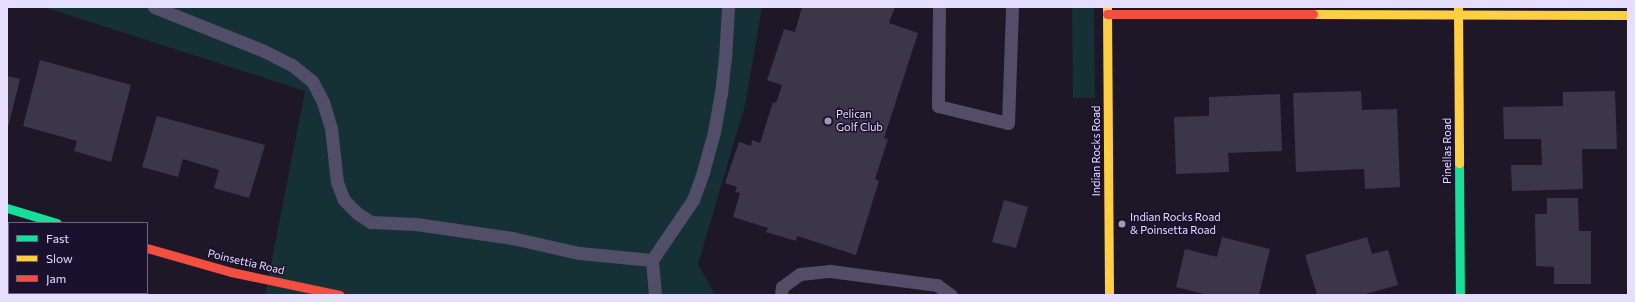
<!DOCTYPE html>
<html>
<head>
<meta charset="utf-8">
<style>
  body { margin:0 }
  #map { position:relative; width:1635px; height:302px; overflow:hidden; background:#1d1728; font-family:Commissioner,sans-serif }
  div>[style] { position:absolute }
  .green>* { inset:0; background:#153136 }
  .building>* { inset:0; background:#3c3649 }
  .lane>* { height:13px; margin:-6.5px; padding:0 6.5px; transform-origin:6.5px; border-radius:6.5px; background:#524d68 }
  .street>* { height:22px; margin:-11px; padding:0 11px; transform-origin:11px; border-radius:11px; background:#524d68 }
  .fast>* { height:9px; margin:-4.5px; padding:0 4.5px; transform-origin:4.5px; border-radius:4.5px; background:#16e098 }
  .slow>* { height:9px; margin:-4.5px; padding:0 4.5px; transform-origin:4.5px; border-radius:4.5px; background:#ffcf43 }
  .jam>* { height:9px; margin:-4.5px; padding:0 4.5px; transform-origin:4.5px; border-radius:4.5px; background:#f24e42 }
  .dots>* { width:11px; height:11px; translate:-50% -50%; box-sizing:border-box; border:2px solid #1a112e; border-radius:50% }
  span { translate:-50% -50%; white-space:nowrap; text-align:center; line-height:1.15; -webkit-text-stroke:3px #1a112e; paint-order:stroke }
  .poi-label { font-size:11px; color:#e6deff }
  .left { translate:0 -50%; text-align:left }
  .street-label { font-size:11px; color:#e6deff }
  .frame { position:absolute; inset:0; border:8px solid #e6deff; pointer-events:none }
  .legend { position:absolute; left:8px; top:222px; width:140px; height:72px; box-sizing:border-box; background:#1a112e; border:1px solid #6c6382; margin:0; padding:5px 7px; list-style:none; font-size:12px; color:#e6deff }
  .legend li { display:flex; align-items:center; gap:8px; height:20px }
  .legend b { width:20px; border:1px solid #6c6382 }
</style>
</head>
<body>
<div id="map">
  <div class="green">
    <i style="clip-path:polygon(44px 7px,762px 7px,745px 105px,698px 264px,715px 295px,265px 295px,305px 91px)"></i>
    <i style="clip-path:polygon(1072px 7px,1094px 7px,1095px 98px,1073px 98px)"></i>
  </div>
  <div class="building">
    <i style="clip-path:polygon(802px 7px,895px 7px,889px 23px,918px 33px,884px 138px,888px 139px,875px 179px,879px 181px,856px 255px,797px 236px,796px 241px,766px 232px,768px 228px,733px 217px,740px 193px,735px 192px,737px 187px,725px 183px,739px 142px,751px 146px,752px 140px,760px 143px,773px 102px,776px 103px,782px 85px,767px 80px,784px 29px,795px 32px)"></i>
    <i style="clip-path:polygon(40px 60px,131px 85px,111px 162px,74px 151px,77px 141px,23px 126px)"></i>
    <i style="clip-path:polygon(7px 76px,20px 79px,8px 127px,7px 127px)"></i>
    <i style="clip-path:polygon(1361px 91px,1362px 110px,1397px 109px,1400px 187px,1365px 189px,1364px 169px,1296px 172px,1293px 93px)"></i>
    <i style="clip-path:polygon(1615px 91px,1617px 149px,1582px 149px,1583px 189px,1512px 191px,1511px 165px,1542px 165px,1541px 139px,1504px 139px,1503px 107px,1563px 106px,1563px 92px)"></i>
    <i style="clip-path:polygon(1280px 94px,1282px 151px,1228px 153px,1229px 172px,1176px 174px,1174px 117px,1209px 116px,1209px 97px)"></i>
    <i style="clip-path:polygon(157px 116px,265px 145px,249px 198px,214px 188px,219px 170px,183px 159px,178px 177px,142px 167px)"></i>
    <i style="clip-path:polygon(1547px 198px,1578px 198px,1579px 231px,1591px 231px,1591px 284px,1554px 284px,1554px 267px,1536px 266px,1535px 214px,1547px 214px)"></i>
    <i style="clip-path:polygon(1004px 200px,1028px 207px,1016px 248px,992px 242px)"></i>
    <i style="clip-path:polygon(1222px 237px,1270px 249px,1259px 295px,1208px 295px,1176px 287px,1185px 249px,1217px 257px)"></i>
    <i style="clip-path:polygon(1367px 237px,1372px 254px,1388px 250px,1398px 285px,1362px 295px,1317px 295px,1305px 255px)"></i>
  </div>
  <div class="lane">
    <i style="left:154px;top:7px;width:118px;rotate:21.8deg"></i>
    <i style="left:264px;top:51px;width:31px;rotate:27deg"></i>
    <i style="left:292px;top:65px;width:26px;rotate:39deg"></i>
    <i style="left:312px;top:81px;width:24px;rotate:62deg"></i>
    <i style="left:323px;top:102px;width:27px;rotate:73deg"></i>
    <i style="left:331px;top:128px;width:54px;rotate:83.7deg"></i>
    <i style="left:337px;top:182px;width:19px;rotate:69deg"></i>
    <i style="left:344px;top:200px;width:18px;rotate:45deg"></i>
    <i style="left:357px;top:213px;width:17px;rotate:33deg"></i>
    <i style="left:371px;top:222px;width:45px;rotate:2.5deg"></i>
    <i style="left:416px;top:224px;width:97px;rotate:8.3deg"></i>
    <i style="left:512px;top:238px;width:69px;rotate:12.6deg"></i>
    <i style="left:579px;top:253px;width:73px;rotate:5.5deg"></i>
    <i style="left:939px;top:7px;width:99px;rotate:90.6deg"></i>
    <i style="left:938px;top:106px;width:72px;rotate:13.7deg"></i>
    <i style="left:1008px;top:123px;width:116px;rotate:-88deg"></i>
    <i style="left:655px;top:295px;width:35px;rotate:-95deg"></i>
    <i style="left:652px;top:260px;width:73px;rotate:-55.7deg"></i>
    <i style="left:693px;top:200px;width:30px;rotate:-70deg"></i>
    <i style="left:703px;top:172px;width:41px;rotate:-74.6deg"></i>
    <i style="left:714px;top:132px;width:39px;rotate:-80deg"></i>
    <i style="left:721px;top:94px;width:36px;rotate:-84deg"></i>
    <i style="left:725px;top:58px;width:51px;rotate:-86.6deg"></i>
    <i style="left:781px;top:295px;width:8px;rotate:-83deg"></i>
    <i style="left:782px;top:287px;width:22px;rotate:-36deg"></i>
    <i style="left:800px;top:274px;width:30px;rotate:-6deg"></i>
    <i style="left:830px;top:271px;width:108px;rotate:7.5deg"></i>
    <i style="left:937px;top:285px;width:17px;rotate:36deg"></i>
  </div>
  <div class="street">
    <i style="left:72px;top:293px;width:2px;rotate:90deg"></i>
  </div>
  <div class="fast">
    <i style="left:1459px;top:163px;width:132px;rotate:89.6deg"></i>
    <i style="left:7px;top:208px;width:52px;rotate:16.7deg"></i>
  </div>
  <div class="slow">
    <i style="left:1107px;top:7px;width:288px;rotate:89.6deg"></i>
    <i style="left:1458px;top:7px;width:156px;rotate:89.6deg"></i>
    <i style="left:1313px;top:14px;width:315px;rotate:0.2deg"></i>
  </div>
  <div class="jam">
    <i style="left:1107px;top:14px;width:206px"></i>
    <i style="left:147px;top:248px;width:87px;rotate:15.9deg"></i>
    <i style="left:231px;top:272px;width:111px;rotate:11.9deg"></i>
  </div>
  <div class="dots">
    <i style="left:828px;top:121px;background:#a098b4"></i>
    <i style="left:1122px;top:224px;background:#a098b4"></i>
  </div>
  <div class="poi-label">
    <span class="left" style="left:836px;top:121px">Pelican<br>Golf Club</span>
    <span class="left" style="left:1130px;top:224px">Indian Rocks Road<br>&amp; Poinsetta Road</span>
  </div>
  <div class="street-label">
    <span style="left:1096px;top:151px;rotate:-90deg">Indian Rocks Road</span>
    <span style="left:1447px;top:151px;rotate:-90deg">Pinellas Road</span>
    <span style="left:246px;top:262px;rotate:13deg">Poinsettia Road</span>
  </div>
  <div class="frame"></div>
  <ul class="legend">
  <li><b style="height:5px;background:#16e098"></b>Fast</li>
  <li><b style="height:5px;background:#ffcf43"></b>Slow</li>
  <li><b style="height:5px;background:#f24e42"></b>Jam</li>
  </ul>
</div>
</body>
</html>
